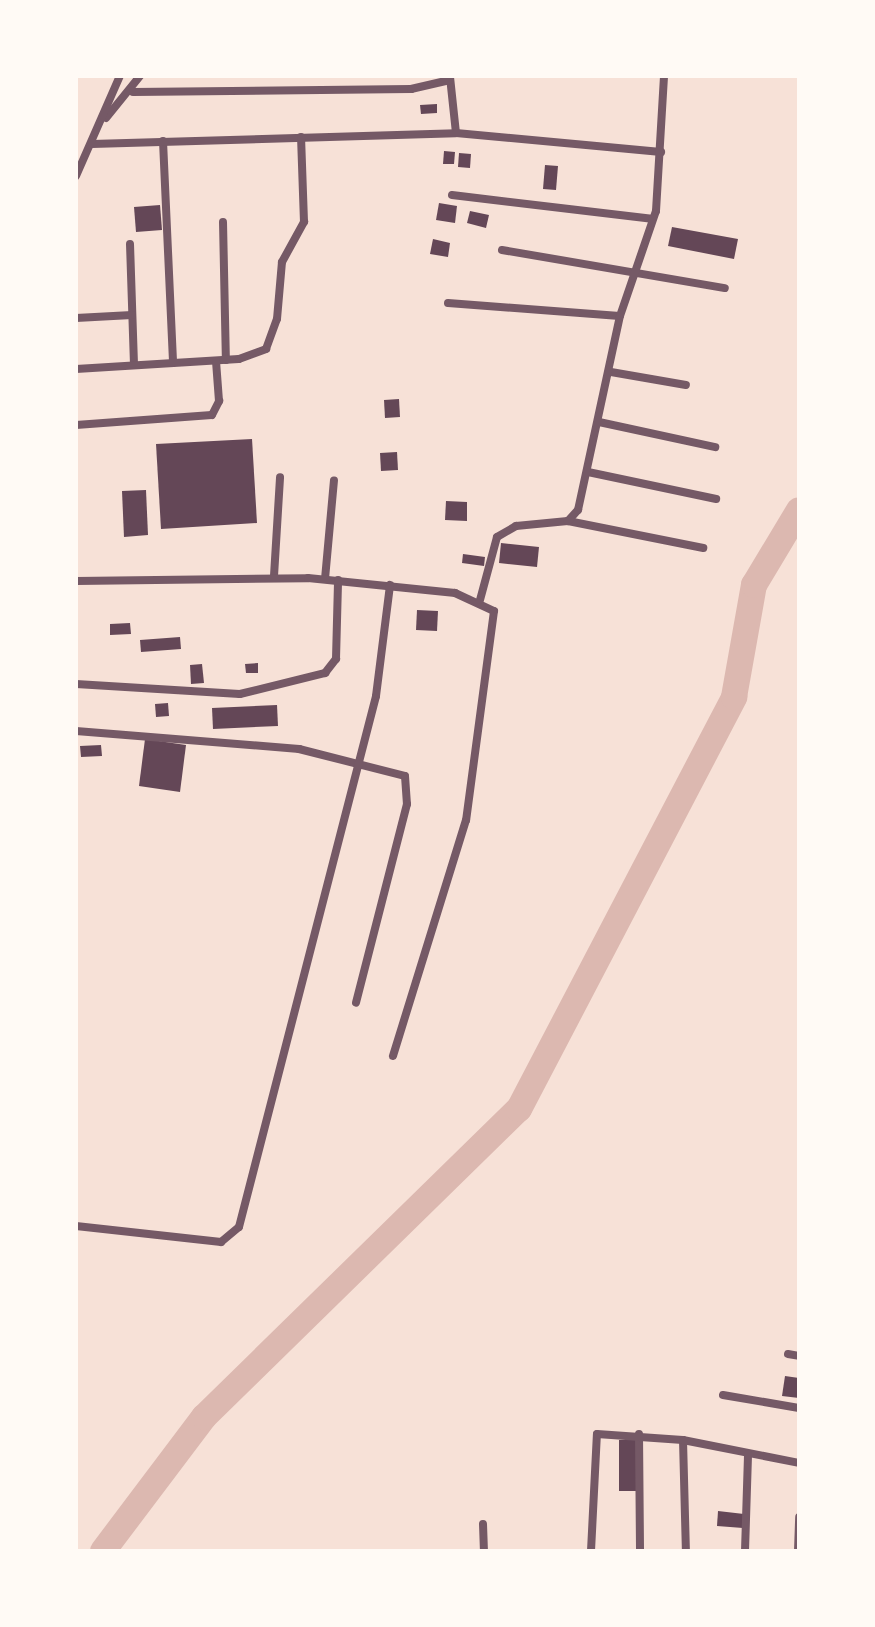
<!DOCTYPE html>
<html>
<head>
<meta charset="utf-8">
<style>
  body { margin:0 }
  #map { position:relative; width:875px; height:1627px; overflow:hidden; background:#f7e1d7; font-family:"Public Sans",sans-serif }
  div>[style] { position:absolute }
  .river>* { height:26px; margin:-13px; padding:0 13px; transform-origin:13px; border-radius:13px; background:#dcb8b0 }
  .building>* { inset:0; background:#644757 }
  .minor>* { height:8px; margin:-4px; padding:0 4px; transform-origin:4px; border-radius:4px; background:#755966 }
  span { translate:-50% -50%; white-space:nowrap; text-align:center; line-height:1.15; -webkit-text-stroke:6px #fffaf5; paint-order:stroke }
  .frame { position:absolute; inset:0; border:78px solid #fffaf5; pointer-events:none }
</style>
</head>
<body>
<div id="map">
  <div class="river">
    <i style="left:103px;top:1551px;width:168px;rotate:-53deg"></i>
    <i style="left:204px;top:1417px;width:441px;rotate:-44.4deg"></i>
    <i style="left:519px;top:1109px;width:465px;rotate:-62.4deg"></i>
    <i style="left:734px;top:697px;width:114px;rotate:-79.9deg"></i>
    <i style="left:754px;top:585px;width:87px;rotate:-59deg"></i>
  </div>
  <div class="building">
    <i style="clip-path:polygon(437px 104px,437px 113px,421px 114px,420px 105px)"></i>
    <i style="clip-path:polygon(444px 151px,455px 152px,454px 164px,443px 164px)"></i>
    <i style="clip-path:polygon(459px 153px,471px 154px,470px 168px,458px 167px)"></i>
    <i style="clip-path:polygon(545px 165px,558px 166px,556px 190px,543px 189px)"></i>
    <i style="clip-path:polygon(439px 203px,457px 206px,455px 223px,436px 220px)"></i>
    <i style="clip-path:polygon(160px 205px,162px 230px,136px 232px,134px 207px)"></i>
    <i style="clip-path:polygon(470px 211px,489px 215px,486px 228px,467px 223px)"></i>
    <i style="clip-path:polygon(672px 227px,738px 239px,734px 259px,668px 246px)"></i>
    <i style="clip-path:polygon(433px 239px,450px 243px,448px 257px,430px 254px)"></i>
    <i style="clip-path:polygon(399px 399px,400px 417px,385px 418px,384px 400px)"></i>
    <i style="clip-path:polygon(252px 439px,257px 523px,161px 529px,156px 444px)"></i>
    <i style="clip-path:polygon(397px 452px,398px 470px,381px 471px,380px 453px)"></i>
    <i style="clip-path:polygon(146px 490px,148px 535px,124px 537px,122px 491px)"></i>
    <i style="clip-path:polygon(446px 501px,467px 502px,467px 521px,445px 520px)"></i>
    <i style="clip-path:polygon(501px 543px,539px 547px,537px 567px,499px 563px)"></i>
    <i style="clip-path:polygon(463px 554px,485px 557px,484px 566px,462px 563px)"></i>
    <i style="clip-path:polygon(417px 610px,438px 611px,437px 631px,416px 630px)"></i>
    <i style="clip-path:polygon(130px 623px,131px 634px,110px 635px,110px 624px)"></i>
    <i style="clip-path:polygon(180px 637px,181px 649px,141px 652px,140px 640px)"></i>
    <i style="clip-path:polygon(258px 663px,258px 673px,246px 673px,245px 664px)"></i>
    <i style="clip-path:polygon(202px 664px,204px 683px,191px 684px,190px 665px)"></i>
    <i style="clip-path:polygon(168px 703px,169px 716px,156px 717px,155px 704px)"></i>
    <i style="clip-path:polygon(277px 705px,278px 726px,213px 729px,212px 708px)"></i>
    <i style="clip-path:polygon(145px 739px,186px 745px,180px 792px,139px 786px)"></i>
    <i style="clip-path:polygon(101px 745px,102px 756px,81px 757px,80px 746px)"></i>
    <i style="clip-path:polygon(785px 1376px,799px 1378px,799px 1398px,782px 1396px)"></i>
    <i style="clip-path:polygon(619px 1440px,638px 1440px,638px 1491px,619px 1491px)"></i>
    <i style="clip-path:polygon(718px 1511px,744px 1514px,743px 1528px,717px 1526px)"></i>
  </div>
  <div class="minor">
    <i style="left:450px;top:77px;width:56px;rotate:83.9deg"></i>
    <i style="left:133px;top:92px;width:278px;rotate:-0.6deg"></i>
    <i style="left:411px;top:89px;width:40px;rotate:-13deg"></i>
    <i style="left:106px;top:118px;width:54px;rotate:-51deg"></i>
    <i style="left:163px;top:141px;width:222px;rotate:87.4deg"></i>
    <i style="left:92px;top:144px;width:364px;rotate:-1.7deg"></i>
    <i style="left:456px;top:133px;width:206px;rotate:5.3deg"></i>
    <i style="left:76px;top:176px;width:109px;rotate:-66.3deg"></i>
    <i style="left:452px;top:195px;width:201px;rotate:6.8deg"></i>
    <i style="left:223px;top:222px;width:138px;rotate:88.8deg"></i>
    <i style="left:130px;top:244px;width:121px;rotate:88.1deg"></i>
    <i style="left:502px;top:250px;width:226px;rotate:9.7deg"></i>
    <i style="left:448px;top:303px;width:172px;rotate:4.3deg"></i>
    <i style="left:76px;top:318px;width:56px;rotate:-3.1deg"></i>
    <i style="left:76px;top:369px;width:163px;rotate:-3.5deg"></i>
    <i style="left:239px;top:359px;width:29px;rotate:-20deg"></i>
    <i style="left:266px;top:349px;width:32px;rotate:-70deg"></i>
    <i style="left:277px;top:319px;width:57px;rotate:-85deg"></i>
    <i style="left:282px;top:262px;width:46px;rotate:-61.2deg"></i>
    <i style="left:304px;top:222px;width:85px;rotate:-92deg"></i>
    <i style="left:611px;top:372px;width:76px;rotate:9.8deg"></i>
    <i style="left:599px;top:422px;width:119px;rotate:12.2deg"></i>
    <i style="left:76px;top:425px;width:136px;rotate:-4.2deg"></i>
    <i style="left:212px;top:415px;width:16px;rotate:-63deg"></i>
    <i style="left:219px;top:401px;width:40px;rotate:-94.3deg"></i>
    <i style="left:588px;top:472px;width:131px;rotate:11.9deg"></i>
    <i style="left:568px;top:521px;width:138px;rotate:11.3deg"></i>
    <i style="left:274px;top:576px;width:99px;rotate:-86.5deg"></i>
    <i style="left:325px;top:579px;width:99px;rotate:-84.8deg"></i>
    <i style="left:76px;top:581px;width:232px;rotate:-0.7deg"></i>
    <i style="left:308px;top:578px;width:148px;rotate:5.8deg"></i>
    <i style="left:455px;top:593px;width:43px;rotate:24.8deg"></i>
    <i style="left:494px;top:611px;width:211px;rotate:97.6deg"></i>
    <i style="left:466px;top:820px;width:247px;rotate:107.2deg"></i>
    <i style="left:480px;top:600px;width:65px;rotate:-74.9deg"></i>
    <i style="left:497px;top:537px;width:22px;rotate:-30deg"></i>
    <i style="left:516px;top:526px;width:52px;rotate:-5.5deg"></i>
    <i style="left:568px;top:521px;width:15px;rotate:-48deg"></i>
    <i style="left:578px;top:510px;width:198px;rotate:-77.8deg"></i>
    <i style="left:620px;top:316px;width:111px;rotate:-71.1deg"></i>
    <i style="left:656px;top:211px;width:135px;rotate:-86.6deg"></i>
    <i style="left:76px;top:684px;width:164px;rotate:3.5deg"></i>
    <i style="left:240px;top:694px;width:88px;rotate:-13.9deg"></i>
    <i style="left:325px;top:673px;width:18px;rotate:-52deg"></i>
    <i style="left:336px;top:659px;width:79px;rotate:-88.5deg"></i>
    <i style="left:76px;top:731px;width:224px;rotate:4.6deg"></i>
    <i style="left:299px;top:749px;width:109px;rotate:14.3deg"></i>
    <i style="left:405px;top:776px;width:28px;rotate:86deg"></i>
    <i style="left:407px;top:804px;width:205px;rotate:104.4deg"></i>
    <i style="left:76px;top:1226px;width:146px;rotate:6.3deg"></i>
    <i style="left:221px;top:1242px;width:23px;rotate:-40deg"></i>
    <i style="left:239px;top:1227px;width:548px;rotate:-75.53deg"></i>
    <i style="left:376px;top:696px;width:112px;rotate:-82.8deg"></i>
    <i style="left:788px;top:1354px;width:11px;rotate:10deg"></i>
    <i style="left:723px;top:1395px;width:77px;rotate:9.7deg"></i>
    <i style="left:639px;top:1434px;width:117px;rotate:89.5deg"></i>
    <i style="left:683px;top:1440px;width:111px;rotate:88.5deg"></i>
    <i style="left:483px;top:1524px;width:27px;rotate:88deg"></i>
    <i style="left:591px;top:1551px;width:117px;rotate:-87.1deg"></i>
    <i style="left:597px;top:1434px;width:86px;rotate:4deg"></i>
    <i style="left:683px;top:1440px;width:118px;rotate:11.2deg"></i>
    <i style="left:745px;top:1551px;width:97px;rotate:-88.2deg"></i>
    <i style="left:798px;top:1551px;width:34px;rotate:-88deg"></i>
  </div>
  <div class="frame"></div>
</div>
</body>
</html>
